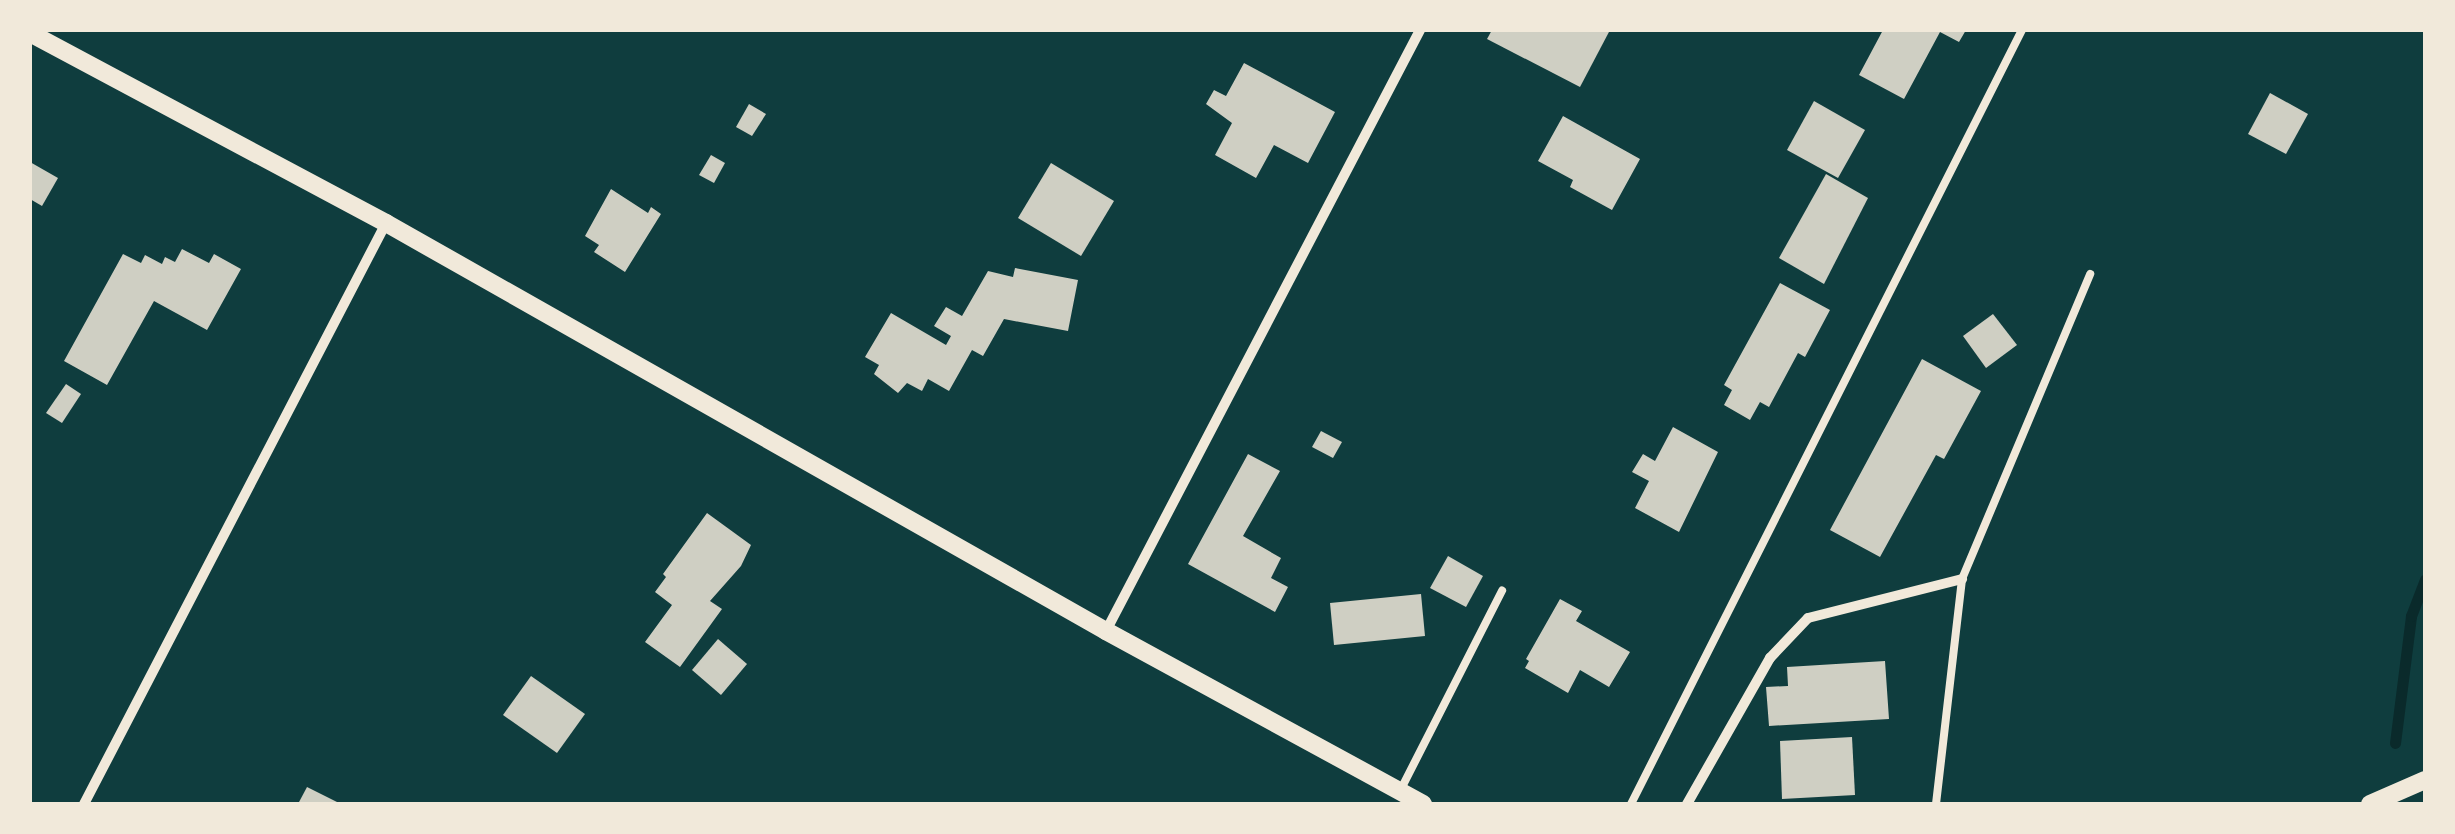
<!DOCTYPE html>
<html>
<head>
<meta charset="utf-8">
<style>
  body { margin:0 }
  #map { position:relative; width:2455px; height:834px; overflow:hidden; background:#0f3d3e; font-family:"Crimson Pro",serif }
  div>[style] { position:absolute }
  .stream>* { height:11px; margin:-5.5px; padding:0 5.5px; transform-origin:5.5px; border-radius:5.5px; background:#0a2a2b }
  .building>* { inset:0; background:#cfcfc3 }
  .service>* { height:8px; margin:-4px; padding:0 4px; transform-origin:4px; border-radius:4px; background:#f1e9da }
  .minor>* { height:10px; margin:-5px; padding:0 5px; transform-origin:5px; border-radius:5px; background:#f1e9da }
  .tertiary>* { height:18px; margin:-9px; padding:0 9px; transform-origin:9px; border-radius:9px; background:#f1e9da }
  span { translate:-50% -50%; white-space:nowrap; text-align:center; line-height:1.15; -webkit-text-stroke:10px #f1e9da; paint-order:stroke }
  .frame { position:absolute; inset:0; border:32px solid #f1e9da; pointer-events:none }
</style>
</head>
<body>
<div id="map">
  <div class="stream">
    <i style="left:2395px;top:743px;width:128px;rotate:-82.8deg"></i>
    <i style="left:2411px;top:616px;width:39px;rotate:-69deg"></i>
  </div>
  <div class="building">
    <i style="clip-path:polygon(1492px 30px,1610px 30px,1580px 87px,1487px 39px)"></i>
    <i style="clip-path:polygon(1883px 30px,1966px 30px,1959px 42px,1940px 32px,1904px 99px,1859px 75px)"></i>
    <i style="clip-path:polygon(1244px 63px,1335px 112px,1308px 163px,1274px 145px,1256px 178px,1215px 155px,1232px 123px,1206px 104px,1214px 90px,1226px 96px)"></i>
    <i style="clip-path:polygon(2270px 93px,2308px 114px,2286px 154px,2248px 134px)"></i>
    <i style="clip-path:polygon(1814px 101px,1865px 130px,1838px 178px,1787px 150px)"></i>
    <i style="clip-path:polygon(749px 104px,766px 114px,752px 136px,736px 127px)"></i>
    <i style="clip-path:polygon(1563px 116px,1640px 159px,1612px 210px,1570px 187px,1573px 180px,1538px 161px)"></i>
    <i style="clip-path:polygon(711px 155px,725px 163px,714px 183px,699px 175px)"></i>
    <i style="clip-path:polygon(30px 162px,58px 178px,42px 206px,30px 199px)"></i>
    <i style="clip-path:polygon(1051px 163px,1114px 201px,1081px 256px,1018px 218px)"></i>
    <i style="clip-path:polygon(1826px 174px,1868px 198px,1824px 284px,1779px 258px)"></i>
    <i style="clip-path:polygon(611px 189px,648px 213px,651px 207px,661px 214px,625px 272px,594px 252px,599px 245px,585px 236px)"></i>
    <i style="clip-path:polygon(182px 249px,209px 263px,214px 254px,241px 269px,207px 330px,154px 301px,107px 385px,64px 361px,123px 254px,141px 263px,145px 255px,162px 264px,165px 257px,175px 262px)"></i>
    <i style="clip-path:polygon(1015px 268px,1078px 280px,1068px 331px,1004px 319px,983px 356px,972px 350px,949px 391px,928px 379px,922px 391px,907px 383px,898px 393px,874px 374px,879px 365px,865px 357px,891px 313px,946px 345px,951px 336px,934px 326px,946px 307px,962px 316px,988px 271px,1013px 277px)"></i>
    <i style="clip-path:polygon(1780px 283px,1830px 310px,1805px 357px,1798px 353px,1769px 407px,1760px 402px,1750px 420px,1724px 405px,1732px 390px,1724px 385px)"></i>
    <i style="clip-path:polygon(1993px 314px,2017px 345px,1986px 368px,1963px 336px)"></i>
    <i style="clip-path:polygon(1922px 359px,1981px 391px,1944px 459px,1936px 455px,1880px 557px,1830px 530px)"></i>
    <i style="clip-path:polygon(66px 384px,81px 394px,62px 423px,46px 413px)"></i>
    <i style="clip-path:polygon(1673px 427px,1718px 452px,1679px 532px,1635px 508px,1649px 481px,1632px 472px,1643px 454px,1655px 461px)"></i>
    <i style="clip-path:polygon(1321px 431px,1342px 442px,1333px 458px,1312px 447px)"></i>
    <i style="clip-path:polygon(1248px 454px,1280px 471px,1243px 536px,1281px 558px,1271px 578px,1288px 587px,1275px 612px,1188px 564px)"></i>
    <i style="clip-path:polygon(707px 513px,751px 545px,741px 566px,710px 601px,722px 609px,680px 667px,645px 642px,672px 605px,655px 592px,666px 577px,663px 574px)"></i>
    <i style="clip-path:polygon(1448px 556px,1483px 576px,1466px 607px,1430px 588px)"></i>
    <i style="clip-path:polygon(1421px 594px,1425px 636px,1334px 645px,1330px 603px)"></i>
    <i style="clip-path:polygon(1560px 599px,1582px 611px,1576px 621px,1630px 652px,1609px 687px,1580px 670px,1568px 693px,1525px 668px,1529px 661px,1526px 659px)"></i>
    <i style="clip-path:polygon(718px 639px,747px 664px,721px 695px,692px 670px)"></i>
    <i style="clip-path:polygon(1885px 661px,1889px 719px,1769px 726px,1766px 687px,1788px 686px,1787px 667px)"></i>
    <i style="clip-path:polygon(531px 676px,585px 714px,557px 753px,503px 715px)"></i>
    <i style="clip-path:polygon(1852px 737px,1855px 795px,1782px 799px,1780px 741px)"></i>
    <i style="clip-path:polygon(307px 787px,341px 804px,298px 804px)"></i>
  </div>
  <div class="service">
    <i style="left:1400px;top:791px;width:225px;rotate:-63deg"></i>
    <i style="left:1631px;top:804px;width:867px;rotate:-63.2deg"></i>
    <i style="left:1936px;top:804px;width:226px;rotate:-83.4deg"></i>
    <i style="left:1962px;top:579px;width:331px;rotate:-67.2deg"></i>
  </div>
  <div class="minor">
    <i style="left:1106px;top:631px;width:678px;rotate:-62.41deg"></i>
    <i style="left:84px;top:804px;width:655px;rotate:-62.53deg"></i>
    <i style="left:1687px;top:804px;width:168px;rotate:-60.4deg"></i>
    <i style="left:1770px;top:658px;width:55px;rotate:-46.5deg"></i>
    <i style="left:1808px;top:618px;width:159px;rotate:-14.2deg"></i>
  </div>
  <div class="tertiary">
    <i style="left:30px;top:33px;width:404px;rotate:28.1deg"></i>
    <i style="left:386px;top:223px;width:828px;rotate:29.54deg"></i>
    <i style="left:1106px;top:631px;width:361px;rotate:28.6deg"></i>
    <i style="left:2370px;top:804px;width:60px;rotate:-23.6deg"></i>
  </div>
  <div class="frame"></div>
</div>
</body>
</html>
